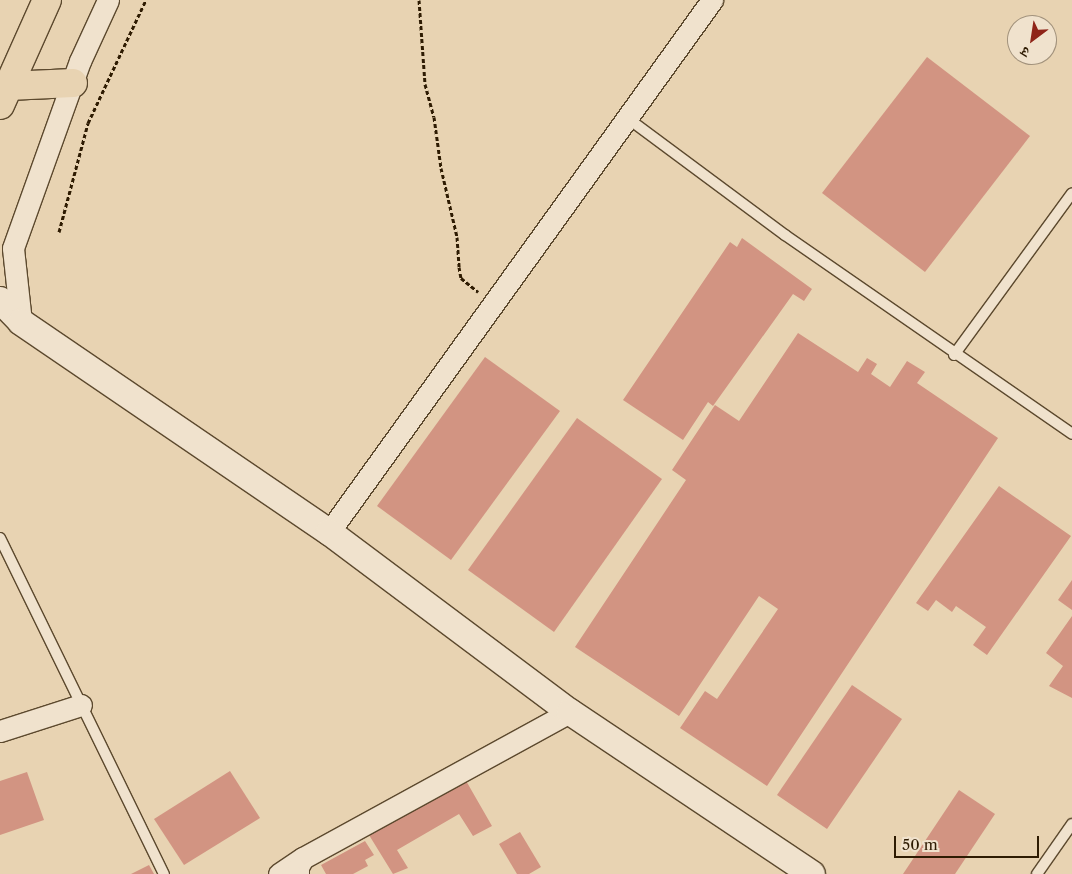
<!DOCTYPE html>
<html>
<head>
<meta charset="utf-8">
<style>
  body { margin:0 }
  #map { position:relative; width:1072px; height:874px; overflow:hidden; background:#e8d3b2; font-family:"Libre Caslon Text","Noto Serif Devanagari",serif }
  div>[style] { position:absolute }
  .building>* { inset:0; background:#d29482 }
  .path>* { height:3px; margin-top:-1.5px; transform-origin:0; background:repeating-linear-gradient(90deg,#2e1b02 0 4px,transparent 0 6.5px) }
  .roads { filter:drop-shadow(1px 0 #5c492e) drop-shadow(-1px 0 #5c492e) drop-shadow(0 1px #5c492e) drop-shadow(0 -1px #5c492e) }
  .service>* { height:10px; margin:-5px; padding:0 5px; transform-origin:5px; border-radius:5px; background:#f0e2cd }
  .minor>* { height:21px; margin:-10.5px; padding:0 10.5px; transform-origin:10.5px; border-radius:10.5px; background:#f0e2cd }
  .tertiary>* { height:26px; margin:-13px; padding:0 13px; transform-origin:13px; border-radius:13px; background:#f0e2cd }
  .primary>* { height:28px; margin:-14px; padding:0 14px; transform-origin:14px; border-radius:14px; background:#e8d3b2 }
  span { translate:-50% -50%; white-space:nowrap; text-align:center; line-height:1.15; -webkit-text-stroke:5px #f0e2cd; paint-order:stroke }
  .north { position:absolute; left:1007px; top:15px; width:50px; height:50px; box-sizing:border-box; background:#f0e2cd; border:1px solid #a2927c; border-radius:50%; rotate:211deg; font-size:14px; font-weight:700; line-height:20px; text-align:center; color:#2e1b02 }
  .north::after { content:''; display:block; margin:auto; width:18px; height:22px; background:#8f2418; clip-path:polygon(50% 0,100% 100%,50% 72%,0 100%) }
  .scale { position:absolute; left:894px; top:836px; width:145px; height:22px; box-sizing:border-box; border:2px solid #2e1b02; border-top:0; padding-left:6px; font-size:15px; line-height:18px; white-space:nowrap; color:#2e1b02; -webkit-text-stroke:4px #f0e2cd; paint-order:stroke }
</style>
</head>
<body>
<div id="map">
  <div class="building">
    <i style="clip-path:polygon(927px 57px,1030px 136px,925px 272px,822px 193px)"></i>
    <i style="clip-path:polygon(742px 238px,812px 289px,804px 301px,793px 294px,713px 406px,708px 402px,683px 440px,623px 400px,730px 242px,737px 247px)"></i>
    <i style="clip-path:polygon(798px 333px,858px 372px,867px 358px,877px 364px,871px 374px,890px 387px,907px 361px,925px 372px,917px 383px,998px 438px,767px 786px,680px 728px,705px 691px,717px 699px,778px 609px,759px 596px,679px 716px,575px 647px,686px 480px,672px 470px,715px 405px,739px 421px)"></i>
    <i style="clip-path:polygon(485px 357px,560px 411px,451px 560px,377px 506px)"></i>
    <i style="clip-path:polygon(577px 418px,662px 479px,554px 632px,468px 570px)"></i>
    <i style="clip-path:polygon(999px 486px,1071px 536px,987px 655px,973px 645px,986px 627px,956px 606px,952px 612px,936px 600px,928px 611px,916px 603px)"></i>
    <i style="clip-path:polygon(1072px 580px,1072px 610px,1058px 600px)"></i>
    <i style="clip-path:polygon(1072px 616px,1072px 698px,1049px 686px,1063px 666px,1046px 653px)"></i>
    <i style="clip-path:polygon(852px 685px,902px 719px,827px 829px,777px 795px)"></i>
    <i style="clip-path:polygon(230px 771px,260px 818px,184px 865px,154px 819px)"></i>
    <i style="clip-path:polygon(27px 772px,44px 820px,0 835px,0 781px)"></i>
    <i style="clip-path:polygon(465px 779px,492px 826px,473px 836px,459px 814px,397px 850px,408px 868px,393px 874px,369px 835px)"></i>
    <i style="clip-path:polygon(959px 790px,995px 814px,955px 874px,903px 874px)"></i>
    <i style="clip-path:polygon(520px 832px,541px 867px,529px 874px,517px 874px,499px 844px)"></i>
    <i style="clip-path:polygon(365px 841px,374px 855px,365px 860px,368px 866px,353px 874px,326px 874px,321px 865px)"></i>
    <i style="clip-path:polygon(149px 865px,154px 874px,131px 874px)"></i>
  </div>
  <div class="path">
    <i style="left:419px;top:0;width:84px;rotate:85.9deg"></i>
    <i style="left:425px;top:84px;width:34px;rotate:75deg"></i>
    <i style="left:434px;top:117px;width:51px;rotate:82.2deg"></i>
    <i style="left:441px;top:168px;width:71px;rotate:76.9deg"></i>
    <i style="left:457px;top:237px;width:30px;rotate:86deg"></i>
    <i style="left:459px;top:267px;width:11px;rotate:80deg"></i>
    <i style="left:461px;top:278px;width:22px;rotate:39deg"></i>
    <i style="left:59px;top:232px;width:113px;rotate:-75.1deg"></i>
    <i style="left:88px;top:123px;width:136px;rotate:-64.8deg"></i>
  </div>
  <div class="roads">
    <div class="service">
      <i style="left:626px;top:117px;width:198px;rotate:36.6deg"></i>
      <i style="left:785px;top:235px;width:349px;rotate:34.7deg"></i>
      <i style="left:954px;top:355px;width:200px;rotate:-53.9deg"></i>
      <i style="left:0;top:538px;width:374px;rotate:64deg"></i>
      <i style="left:1037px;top:874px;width:61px;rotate:-55deg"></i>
    </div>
    <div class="minor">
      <i style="left:21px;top:322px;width:74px;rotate:-96.2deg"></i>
      <i style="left:13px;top:248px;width:199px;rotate:-70.3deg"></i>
      <i style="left:80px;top:61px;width:67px;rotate:-65.3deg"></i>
      <i style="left:329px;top:532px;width:656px;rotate:-54.25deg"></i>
      <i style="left:0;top:731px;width:85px;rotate:-17.8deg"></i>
      <i style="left:279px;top:874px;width:29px;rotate:-34deg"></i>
      <i style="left:298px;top:874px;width:7px;rotate:-90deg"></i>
      <i style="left:298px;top:867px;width:10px;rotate:-61deg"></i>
      <i style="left:303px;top:858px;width:304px;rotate:-28.7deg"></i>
    </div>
    <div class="tertiary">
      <i style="left:0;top:300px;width:30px;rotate:46deg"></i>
      <i style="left:21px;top:322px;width:373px;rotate:34.3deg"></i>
      <i style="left:329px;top:532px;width:301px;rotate:36.8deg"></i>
      <i style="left:570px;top:712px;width:291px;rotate:33.8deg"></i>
    </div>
    <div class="primary">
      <i style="left:8px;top:86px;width:65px;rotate:-2.6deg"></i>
      <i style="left:0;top:105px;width:115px;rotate:-65.9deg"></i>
    </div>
  </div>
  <div class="north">उ</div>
  <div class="scale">50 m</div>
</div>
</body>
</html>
